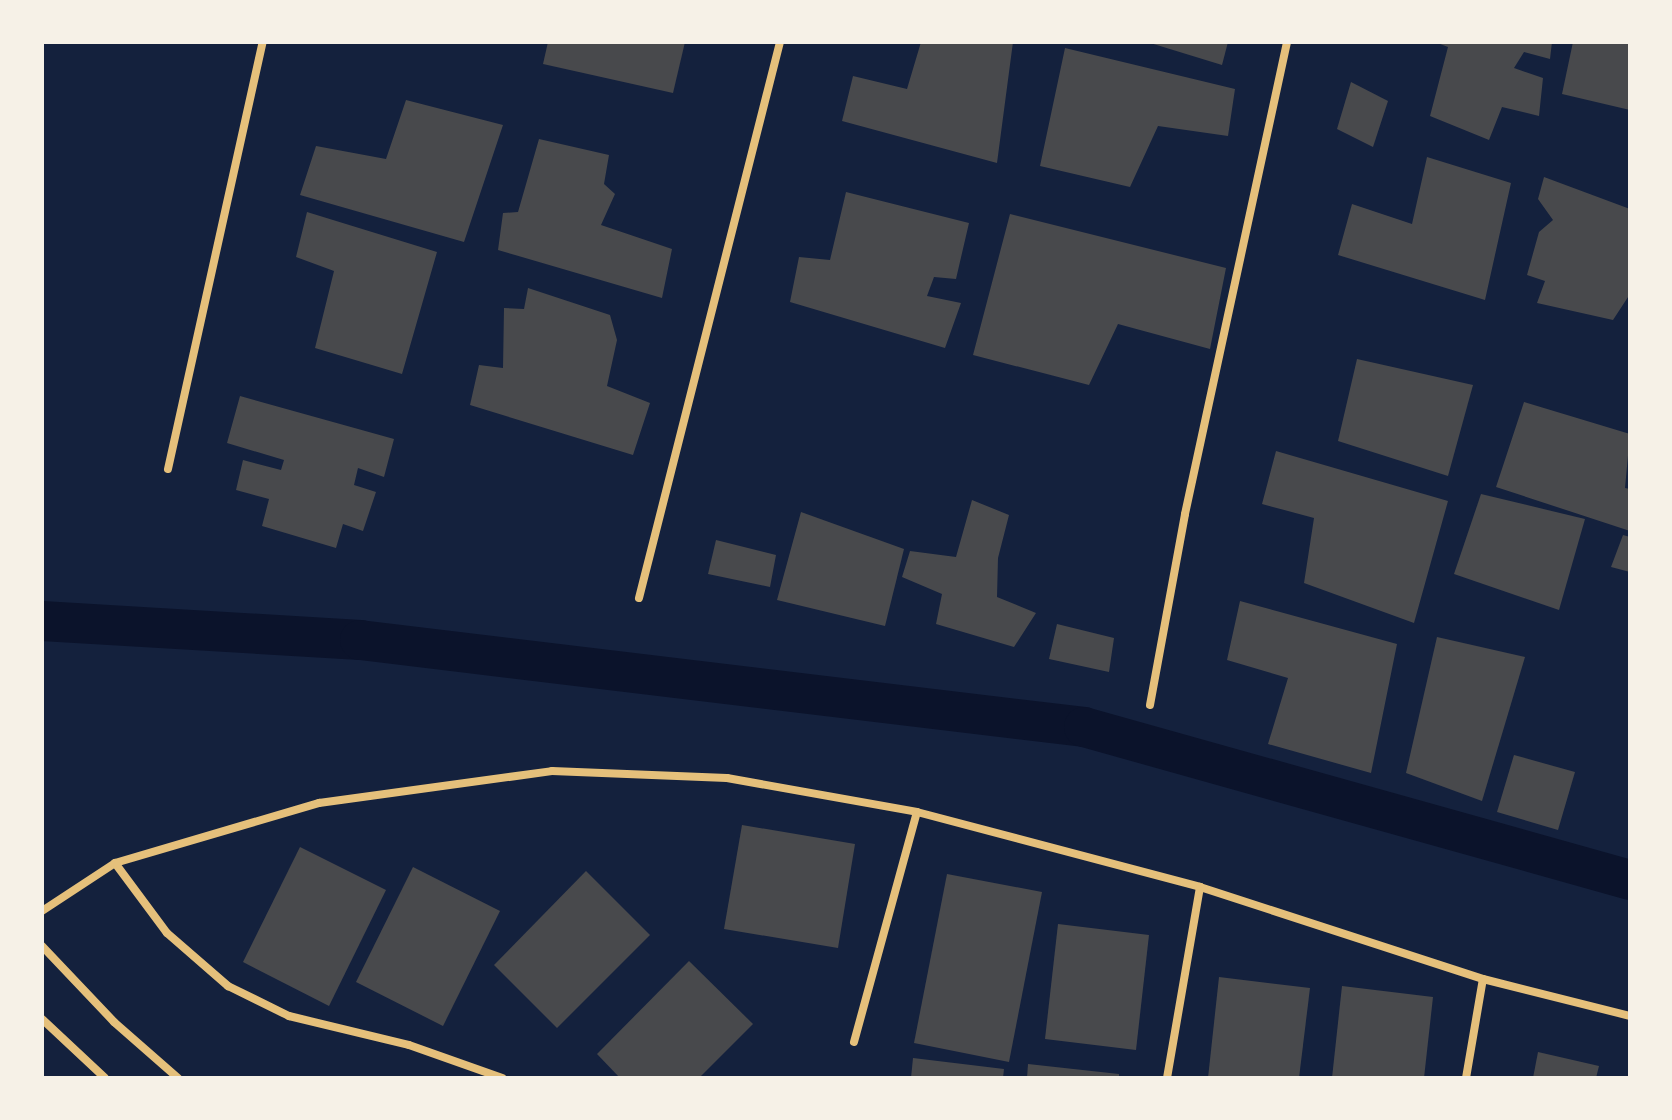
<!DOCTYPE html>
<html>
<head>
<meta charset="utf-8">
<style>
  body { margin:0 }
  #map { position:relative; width:1672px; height:1120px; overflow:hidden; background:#14213d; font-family:Mulish,sans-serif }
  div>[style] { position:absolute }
  .canal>* { height:40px; margin:-20px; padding:0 20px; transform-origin:20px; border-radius:20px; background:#0b132b }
  .building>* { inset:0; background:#48494c }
  .minor>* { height:8px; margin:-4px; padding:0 4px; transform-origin:4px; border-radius:4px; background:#e5c07b }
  span { translate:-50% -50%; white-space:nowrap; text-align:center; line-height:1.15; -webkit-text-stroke:8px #f6f1e7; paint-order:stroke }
  .frame { position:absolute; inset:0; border:44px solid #f6f1e7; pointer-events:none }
</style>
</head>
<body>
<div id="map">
  <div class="canal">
    <i style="left:42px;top:621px;width:319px;rotate:3.4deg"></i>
    <i style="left:360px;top:640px;width:729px;rotate:6.85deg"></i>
    <i style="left:1084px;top:727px;width:567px;rotate:15.65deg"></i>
  </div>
  <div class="building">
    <i style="clip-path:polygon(548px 42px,685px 42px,673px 93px,543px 64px)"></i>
    <i style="clip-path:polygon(921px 42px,1013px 42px,997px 163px,842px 121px,853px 76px,907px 89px)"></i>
    <i style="clip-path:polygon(1147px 42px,1228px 42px,1222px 65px)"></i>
    <i style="clip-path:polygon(1435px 42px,1552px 42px,1550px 59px,1524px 52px,1514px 68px,1543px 78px,1539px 116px,1502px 107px,1489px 140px,1430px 116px,1448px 47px)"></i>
    <i style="clip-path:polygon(1573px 42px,1630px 42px,1630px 110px,1562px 94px)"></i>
    <i style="clip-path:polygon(1065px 48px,1235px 89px,1228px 136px,1158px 126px,1130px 187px,1040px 166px)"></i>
    <i style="clip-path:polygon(1351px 82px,1388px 101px,1373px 147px,1337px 129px)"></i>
    <i style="clip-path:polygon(406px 100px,503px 125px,464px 242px,300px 195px,316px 146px,386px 159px)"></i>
    <i style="clip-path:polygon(539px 139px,609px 155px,604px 184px,615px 194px,601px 225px,672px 249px,662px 298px,498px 250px,503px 213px,518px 212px)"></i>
    <i style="clip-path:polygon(1427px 157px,1511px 183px,1485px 300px,1338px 255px,1352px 204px,1412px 224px)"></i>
    <i style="clip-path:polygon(1544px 177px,1630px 209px,1630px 294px,1613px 320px,1537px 303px,1545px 281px,1527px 275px,1539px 232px,1553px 220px,1538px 199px)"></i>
    <i style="clip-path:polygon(846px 192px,969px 223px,956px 279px,934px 277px,927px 296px,961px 303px,945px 348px,790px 302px,799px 257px,830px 260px)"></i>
    <i style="clip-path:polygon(307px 212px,437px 252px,402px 374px,315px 348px,334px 271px,296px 257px)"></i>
    <i style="clip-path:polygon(1010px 214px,1226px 268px,1210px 349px,1118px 324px,1089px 385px,973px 355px)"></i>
    <i style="clip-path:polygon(528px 288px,610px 315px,617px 340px,607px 386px,650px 403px,633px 455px,470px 405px,479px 365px,503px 368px,504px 308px,524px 309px)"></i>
    <i style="clip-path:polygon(1357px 359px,1473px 385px,1448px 476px,1338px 441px)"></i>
    <i style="clip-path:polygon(240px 396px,394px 439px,384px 477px,358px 468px,354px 485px,376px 492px,363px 531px,343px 524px,336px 548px,262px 526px,269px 499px,236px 490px,243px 460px,281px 470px,284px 460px,227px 443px)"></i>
    <i style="clip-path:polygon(1524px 402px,1630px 434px,1625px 488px,1630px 489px,1630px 531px,1496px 487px)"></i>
    <i style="clip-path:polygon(1276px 451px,1448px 501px,1414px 623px,1304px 583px,1314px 518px,1262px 504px)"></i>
    <i style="clip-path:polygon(1481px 494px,1585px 519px,1559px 610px,1454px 574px)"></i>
    <i style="clip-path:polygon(972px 500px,1009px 515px,998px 558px,997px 597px,1036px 613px,1014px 647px,936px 624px,942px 594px,902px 577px,910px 551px,956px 557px)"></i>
    <i style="clip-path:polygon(801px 512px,904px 549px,885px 626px,777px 600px)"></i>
    <i style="clip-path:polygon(1623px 535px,1630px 537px,1630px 572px,1611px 567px)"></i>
    <i style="clip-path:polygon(716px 540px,776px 555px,770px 587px,708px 574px)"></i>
    <i style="clip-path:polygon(1240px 601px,1397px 644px,1371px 773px,1268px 744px,1288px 678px,1227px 660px)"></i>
    <i style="clip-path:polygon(1057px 624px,1114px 638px,1109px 672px,1049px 659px)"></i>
    <i style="clip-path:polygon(1437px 637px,1525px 657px,1482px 801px,1406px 773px)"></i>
    <i style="clip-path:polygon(1514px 755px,1575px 772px,1558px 830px,1497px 812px)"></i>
    <i style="clip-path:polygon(742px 825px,855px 844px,838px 948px,724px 929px)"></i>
    <i style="clip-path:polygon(300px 847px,386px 890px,329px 1006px,243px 962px)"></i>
    <i style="clip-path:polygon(413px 867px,500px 911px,443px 1026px,356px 982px)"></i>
    <i style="clip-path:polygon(586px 871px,650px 935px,557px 1028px,494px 965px)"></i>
    <i style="clip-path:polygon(947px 874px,1042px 892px,1009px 1062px,914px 1043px)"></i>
    <i style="clip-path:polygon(1058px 924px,1149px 935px,1136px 1050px,1045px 1039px)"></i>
    <i style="clip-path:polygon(689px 961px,753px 1024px,699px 1078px,620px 1078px,597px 1054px)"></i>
    <i style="clip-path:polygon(1219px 977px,1310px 988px,1299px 1078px,1208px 1078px)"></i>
    <i style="clip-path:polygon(1342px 986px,1433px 997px,1424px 1078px,1332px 1078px)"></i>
    <i style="clip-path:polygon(1538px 1052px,1599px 1066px,1596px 1078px,1533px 1078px)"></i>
    <i style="clip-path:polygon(913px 1058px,1004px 1069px,1003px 1078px,911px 1078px)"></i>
    <i style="clip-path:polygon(1028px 1064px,1119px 1074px,1119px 1078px,1027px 1078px)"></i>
  </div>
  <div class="minor">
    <i style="left:168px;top:469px;width:437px;rotate:-77.5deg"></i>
    <i style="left:639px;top:598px;width:574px;rotate:-75.77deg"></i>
    <i style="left:1150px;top:705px;width:194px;rotate:-79.6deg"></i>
    <i style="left:1185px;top:514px;width:483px;rotate:-77.8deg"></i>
    <i style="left:115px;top:863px;width:87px;rotate:53.4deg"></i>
    <i style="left:167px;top:933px;width:81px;rotate:41deg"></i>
    <i style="left:228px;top:986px;width:68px;rotate:26.2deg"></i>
    <i style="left:289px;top:1016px;width:123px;rotate:13.6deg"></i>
    <i style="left:409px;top:1045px;width:99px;rotate:19.5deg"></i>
    <i style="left:42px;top:911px;width:87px;rotate:-33.3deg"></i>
    <i style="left:115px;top:863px;width:213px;rotate:-16.4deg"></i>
    <i style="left:319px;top:803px;width:235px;rotate:-7.8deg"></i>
    <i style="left:552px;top:771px;width:175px;rotate:2.3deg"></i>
    <i style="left:727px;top:778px;width:193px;rotate:10.1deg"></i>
    <i style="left:917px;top:812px;width:293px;rotate:14.8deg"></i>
    <i style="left:1200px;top:887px;width:298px;rotate:18deg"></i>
    <i style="left:1483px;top:979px;width:152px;rotate:14.1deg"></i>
    <i style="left:42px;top:946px;width:105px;rotate:46.5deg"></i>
    <i style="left:114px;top:1022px;width:85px;rotate:41.2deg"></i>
    <i style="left:42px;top:1019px;width:86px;rotate:43.1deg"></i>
    <i style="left:854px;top:1042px;width:238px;rotate:-74.7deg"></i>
    <i style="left:1167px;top:1078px;width:194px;rotate:-80.2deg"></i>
    <i style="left:1466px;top:1078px;width:100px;rotate:-80.3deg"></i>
  </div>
  <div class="frame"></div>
</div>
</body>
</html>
